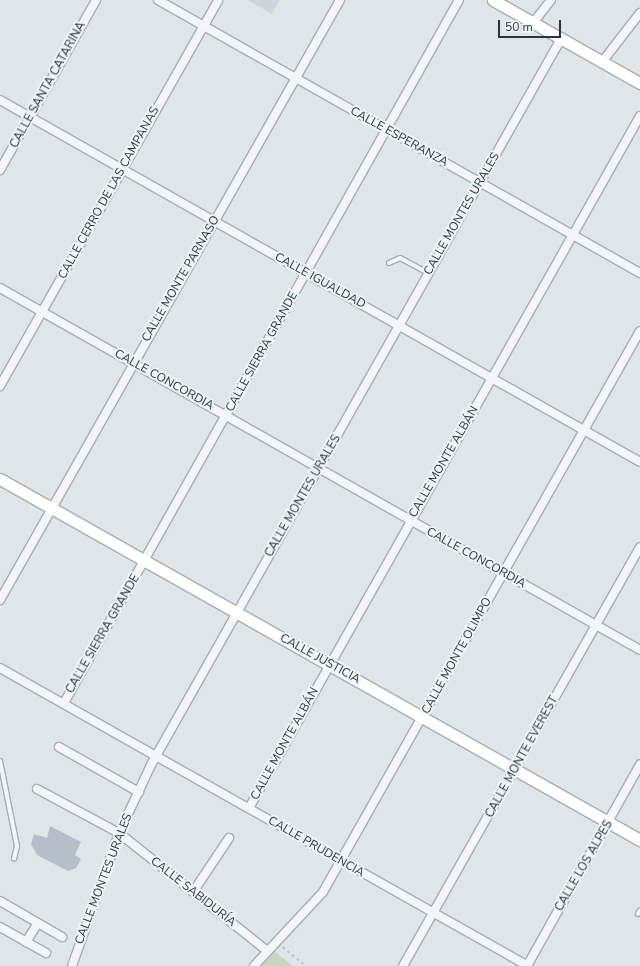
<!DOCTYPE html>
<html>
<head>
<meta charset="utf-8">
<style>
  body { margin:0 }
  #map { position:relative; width:640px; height:966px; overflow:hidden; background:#e0e5ea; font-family:"Nunito Sans",sans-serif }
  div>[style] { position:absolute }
  .built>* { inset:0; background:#cdd5dc }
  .green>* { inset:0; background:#c8d5c0 }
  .building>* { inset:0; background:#b6bfc8 }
  .path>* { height:1.5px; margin-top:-0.75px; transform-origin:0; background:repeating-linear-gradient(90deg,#bec3c9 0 3px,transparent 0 6px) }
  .roads { filter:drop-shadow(1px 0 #a5adb5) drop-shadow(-1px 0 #a5adb5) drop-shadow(0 1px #a5adb5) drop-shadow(0 -1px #a5adb5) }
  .lane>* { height:4px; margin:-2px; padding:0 2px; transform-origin:2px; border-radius:2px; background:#f3f5f8 }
  .street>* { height:8px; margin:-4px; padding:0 4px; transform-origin:4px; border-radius:4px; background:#f3f5f8 }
  .secondary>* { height:11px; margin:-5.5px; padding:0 5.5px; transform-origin:5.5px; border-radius:5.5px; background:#fff }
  span { translate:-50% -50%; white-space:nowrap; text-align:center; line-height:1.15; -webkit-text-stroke:4px #eff4f7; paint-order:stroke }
  .street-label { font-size:12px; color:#273543 }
  .scale { position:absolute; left:498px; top:20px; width:63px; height:18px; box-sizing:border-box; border:2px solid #273543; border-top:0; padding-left:5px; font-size:12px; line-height:14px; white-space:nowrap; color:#273543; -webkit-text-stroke:3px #eff4f7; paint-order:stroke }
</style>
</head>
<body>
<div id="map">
  <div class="built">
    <i style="clip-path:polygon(248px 0,280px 0,272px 14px)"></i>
  </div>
  <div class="green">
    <i style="clip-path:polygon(274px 951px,293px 966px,262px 966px)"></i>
  </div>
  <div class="building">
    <i style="clip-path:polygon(50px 826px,81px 842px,75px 855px,81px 859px,76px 868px,68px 871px,37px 855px,31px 844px,34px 834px,47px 838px)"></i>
  </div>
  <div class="path">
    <i style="left:283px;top:947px;width:30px;rotate:40deg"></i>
  </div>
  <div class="roads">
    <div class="lane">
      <i style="left:389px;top:263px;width:12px;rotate:-24deg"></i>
      <i style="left:400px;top:258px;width:32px;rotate:28deg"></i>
      <i style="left:0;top:761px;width:87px;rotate:78.7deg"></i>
      <i style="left:17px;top:846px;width:13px;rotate:103deg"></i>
      <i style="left:638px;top:914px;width:4px;rotate:-63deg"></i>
    </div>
    <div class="street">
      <i style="left:158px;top:0;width:554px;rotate:29.53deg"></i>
      <i style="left:533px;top:23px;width:29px;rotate:-52deg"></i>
      <i style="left:602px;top:62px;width:62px;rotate:-52.2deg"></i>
      <i style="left:0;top:100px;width:735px;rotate:29.49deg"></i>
      <i style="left:0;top:170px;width:195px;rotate:-60.5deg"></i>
      <i style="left:0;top:288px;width:735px;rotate:29.49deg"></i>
      <i style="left:0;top:386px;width:443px;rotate:-60.5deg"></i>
      <i style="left:0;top:600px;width:690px;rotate:-60.46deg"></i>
      <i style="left:0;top:668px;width:606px;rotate:29.44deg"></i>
      <i style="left:64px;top:703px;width:806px;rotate:-60.67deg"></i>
      <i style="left:59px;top:747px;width:92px;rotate:29.4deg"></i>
      <i style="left:37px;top:789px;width:93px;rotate:28.2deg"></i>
      <i style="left:119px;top:833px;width:188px;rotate:38.5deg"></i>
      <i style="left:249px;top:808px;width:795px;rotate:-60.53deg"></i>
      <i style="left:193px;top:892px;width:65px;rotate:-56.3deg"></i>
      <i style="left:0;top:901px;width:72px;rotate:30.1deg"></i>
      <i style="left:0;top:927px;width:53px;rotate:29.5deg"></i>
      <i style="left:26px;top:942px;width:22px;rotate:-58deg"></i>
      <i style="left:72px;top:966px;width:141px;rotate:-70.5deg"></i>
      <i style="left:119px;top:833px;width:77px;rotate:-64.8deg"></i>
      <i style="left:152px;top:763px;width:832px;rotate:-60.54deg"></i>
      <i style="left:254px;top:966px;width:101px;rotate:-47deg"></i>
      <i style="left:323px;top:892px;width:644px;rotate:-60.53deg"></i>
      <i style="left:403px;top:966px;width:481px;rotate:-60.5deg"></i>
      <i style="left:527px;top:966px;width:231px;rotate:-60.7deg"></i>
    </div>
    <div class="secondary">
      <i style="left:493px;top:0;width:169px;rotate:29.5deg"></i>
      <i style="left:0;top:479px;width:735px;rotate:29.43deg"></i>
    </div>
  </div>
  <div class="street-label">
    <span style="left:48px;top:85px;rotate:-61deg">CALLE SANTA CATARINA</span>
    <span style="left:399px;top:137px;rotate:29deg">CALLE ESPERANZA</span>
    <span style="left:109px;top:193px;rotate:-61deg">CALLE CERRO DE LAS CAMPANAS</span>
    <span style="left:462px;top:214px;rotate:-60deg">CALLE MONTES URALES</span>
    <span style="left:181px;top:279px;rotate:-60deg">CALLE MONTE PARNASO</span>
    <span style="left:320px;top:281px;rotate:29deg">CALLE IGUALDAD</span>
    <span style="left:262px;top:352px;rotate:-61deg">CALLE SIERRA GRANDE</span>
    <span style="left:164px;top:380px;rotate:29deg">CALLE CONCORDIA</span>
    <span style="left:444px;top:462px;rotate:-60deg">CALLE MONTE ALBÁN</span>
    <span style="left:303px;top:496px;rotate:-60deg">CALLE MONTES URALES</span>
    <span style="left:476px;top:558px;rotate:29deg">CALLE CONCORDIA</span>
    <span style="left:103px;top:634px;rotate:-60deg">CALLE SIERRA GRANDE</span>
    <span style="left:457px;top:656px;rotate:-61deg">CALLE MONTE OLIMPO</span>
    <span style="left:320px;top:659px;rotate:29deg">CALLE JUSTICIA</span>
    <span style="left:285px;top:744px;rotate:-61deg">CALLE MONTE ALBÁN</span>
    <span style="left:522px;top:757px;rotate:-61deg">CALLE MONTE EVEREST</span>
    <span style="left:316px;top:847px;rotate:30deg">CALLE PRUDENCIA</span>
    <span style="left:584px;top:866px;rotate:-60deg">CALLE LOS ALPES</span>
    <span style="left:104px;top:879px;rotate:-69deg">CALLE MONTES URALES</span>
    <span style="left:193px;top:892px;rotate:38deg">CALLE SABIDURÍA</span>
  </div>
  <div class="scale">50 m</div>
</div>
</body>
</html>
